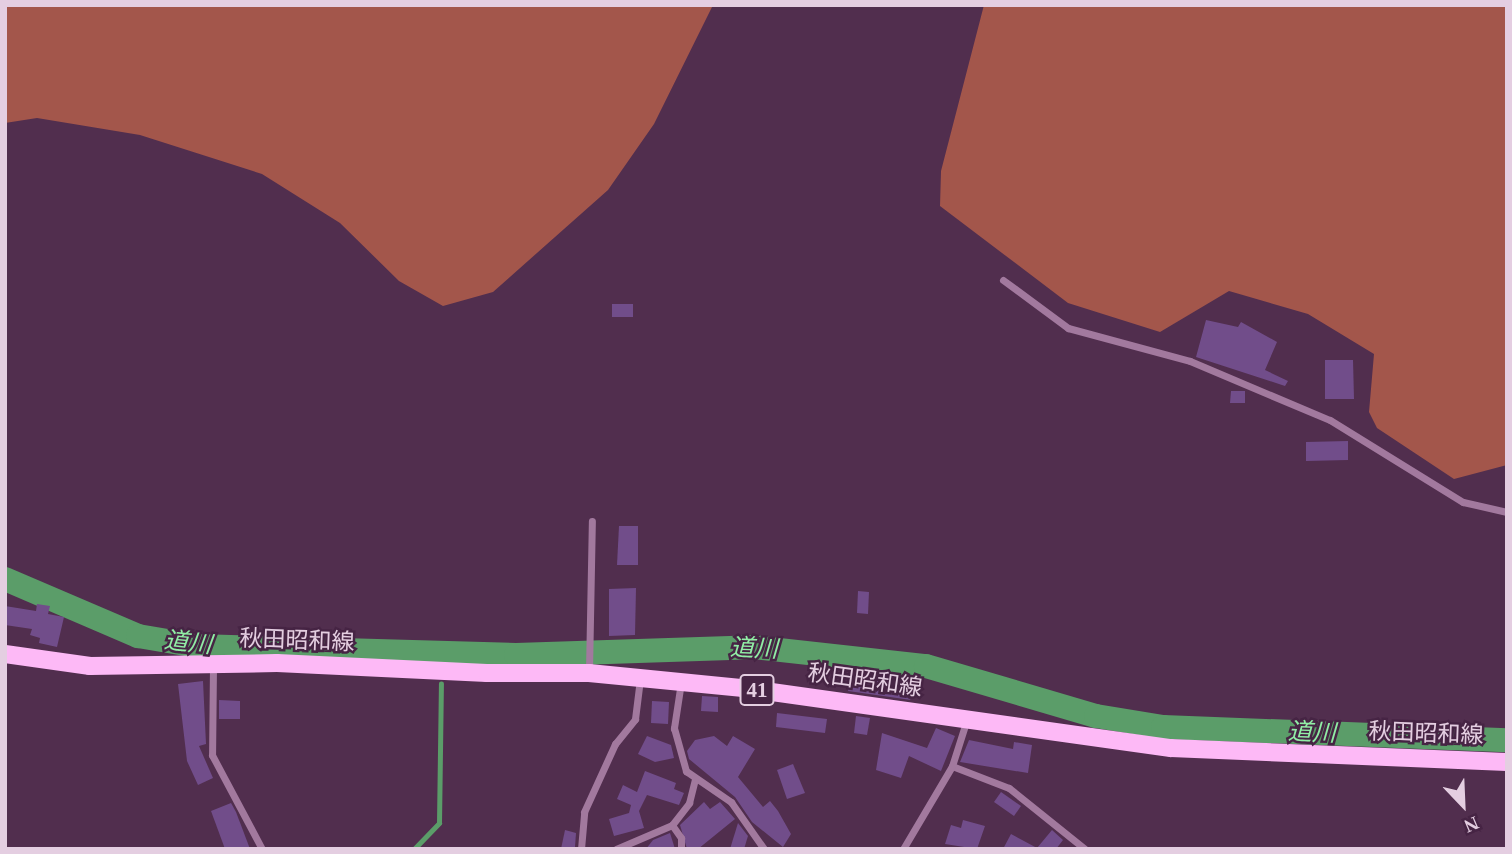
<!DOCTYPE html>
<html>
<head>
<meta charset="utf-8">
<style>
  body { margin:0 }
  #map { position:relative; width:1512px; height:854px; overflow:hidden; background:#512e4e; font-family:"Times New Roman","Noto Sans JP",serif }
  div>[style] { position:absolute }
  .forest>* { inset:0; background:#a3564b }
  .stream>* { height:4.5px; margin:-2.25px; padding:0 2.25px; transform-origin:2.25px; border-radius:2.25px; background:#5b9d69 }
  .river>* { height:24px; margin:-12px; padding:0 12px; transform-origin:12px; border-radius:12px; background:#5b9d69 }
  .building>* { inset:0; background:#714d8a }
  .minor>* { height:7px; margin:-3.5px; padding:0 3.5px; transform-origin:3.5px; border-radius:3.5px; background:#a2799e }
  .primary>* { height:18px; margin:-9px; padding:0 9px; transform-origin:9px; border-radius:9px; background:#fdb9f6 }
  span { translate:-50% -50%; white-space:nowrap; text-align:center; line-height:1.15; -webkit-text-stroke:5px #462444; paint-order:stroke }
  .shield-label span { padding:2px 5px; background:#462444; border:2px solid; border-radius:5px; -webkit-text-stroke-width:0 }
  .shield-label { font-size:21px; color:#e4cee1; font-weight:700 }
  .street-label { font-size:23px; color:#e4cee1 }
  .water-label { font-size:24px; color:#91eda5; font-style:italic }
  .frame { position:absolute; inset:0; border:7px solid #e4cee1; pointer-events:none }
  .north { position:absolute; left:1428px; top:770px; width:70px; height:70px; -webkit-text-stroke:5px #462444; paint-order:stroke; rotate:157deg; font-size:19px; font-weight:700; line-height:28px; text-align:center; color:#e4cee1 }
  .north::after { content:''; display:block; margin:auto; width:24px; height:32px; background:#e4cee1; clip-path:polygon(50% 0,100% 100%,50% 72%,0 100%) }
</style>
</head>
<body>
<div id="map">
  <div class="forest">
    <i style="clip-path:polygon(5px 5px,713px 5px,654px 124px,608px 190px,493px 292px,443px 306px,399px 281px,340px 223px,262px 174px,140px 135px,37px 118px,5px 123px)"></i>
    <i style="clip-path:polygon(984px 5px,1507px 5px,1507px 465px,1454px 479px,1377px 428px,1369px 412px,1374px 354px,1308px 314px,1229px 291px,1160px 332px,1068px 303px,940px 206px,941px 171px)"></i>
  </div>
  <div class="stream">
    <i style="left:444px;top:659px;width:7px;rotate:-90deg"></i>
    <i style="left:414px;top:849px;width:36px;rotate:-46deg"></i>
    <i style="left:439px;top:823px;width:139px;rotate:-89.2deg"></i>
  </div>
  <div class="river">
    <i style="left:5px;top:579px;width:145px;rotate:23.2deg"></i>
    <i style="left:138px;top:636px;width:60px;rotate:9.6deg"></i>
    <i style="left:197px;top:646px;width:319px;rotate:1.6deg"></i>
    <i style="left:516px;top:655px;width:237px;rotate:-1.9deg"></i>
    <i style="left:753px;top:647px;width:174px;rotate:6.3deg"></i>
    <i style="left:926px;top:666px;width:177px;rotate:16.4deg"></i>
    <i style="left:1096px;top:716px;width:68px;rotate:9.3deg"></i>
    <i style="left:1163px;top:727px;width:344px;rotate:2.2deg"></i>
  </div>
  <div class="building">
    <i style="clip-path:polygon(612px 304px,633px 304px,633px 317px,612px 317px)"></i>
    <i style="clip-path:polygon(1206px 320px,1238px 327px,1241px 322px,1277px 342px,1265px 370px,1288px 381px,1285px 386px,1196px 357px)"></i>
    <i style="clip-path:polygon(1325px 360px,1353px 360px,1354px 399px,1325px 399px)"></i>
    <i style="clip-path:polygon(1231px 391px,1245px 391px,1245px 403px,1230px 403px)"></i>
    <i style="clip-path:polygon(1348px 441px,1348px 460px,1306px 461px,1306px 442px)"></i>
    <i style="clip-path:polygon(619px 526px,638px 526px,638px 565px,617px 565px)"></i>
    <i style="clip-path:polygon(636px 588px,635px 635px,609px 636px,609px 589px)"></i>
    <i style="clip-path:polygon(858px 591px,869px 592px,868px 614px,857px 613px)"></i>
    <i style="clip-path:polygon(37px 604px,50px 606px,48px 614px,64px 617px,57px 647px,39px 643px,40px 638px,30px 635px,32px 629px,5px 625px,5px 606px,36px 611px)"></i>
    <i style="clip-path:polygon(851px 671px,880px 676px,880px 680px,911px 700px,848px 691px)"></i>
    <i style="clip-path:polygon(203px 681px,206px 744px,199px 746px,213px 778px,198px 785px,187px 761px,178px 684px)"></i>
    <i style="clip-path:polygon(702px 696px,718px 697px,718px 712px,701px 711px)"></i>
    <i style="clip-path:polygon(219px 700px,240px 701px,240px 719px,219px 719px)"></i>
    <i style="clip-path:polygon(652px 701px,669px 702px,668px 724px,651px 723px)"></i>
    <i style="clip-path:polygon(777px 713px,827px 719px,825px 733px,776px 727px)"></i>
    <i style="clip-path:polygon(856px 716px,870px 718px,867px 735px,854px 733px)"></i>
    <i style="clip-path:polygon(936px 728px,955px 736px,941px 771px,909px 756px,901px 778px,876px 770px,882px 733px,927px 748px)"></i>
    <i style="clip-path:polygon(647px 736px,671px 745px,674px 758px,655px 762px,638px 754px)"></i>
    <i style="clip-path:polygon(714px 736px,727px 746px,733px 736px,755px 749px,738px 777px,763px 807px,770px 801px,778px 811px,791px 834px,783px 847px,752px 822px,735px 797px,689px 759px,687px 751px,695px 740px)"></i>
    <i style="clip-path:polygon(969px 740px,1013px 749px,1014px 742px,1032px 745px,1028px 773px,960px 762px)"></i>
    <i style="clip-path:polygon(793px 764px,805px 793px,787px 799px,777px 770px)"></i>
    <i style="clip-path:polygon(645px 771px,676px 783px,674px 789px,684px 793px,679px 805px,647px 795px,639px 811px,644px 828px,614px 836px,609px 819px,629px 813px,631px 805px,617px 799px,623px 785px,637px 792px)"></i>
    <i style="clip-path:polygon(1001px 792px,1021px 806px,1014px 816px,994px 802px)"></i>
    <i style="clip-path:polygon(704px 802px,710px 809px,720px 802px,735px 819px,698px 849px,687px 849px,680px 825px)"></i>
    <i style="clip-path:polygon(231px 803px,236px 812px,250px 849px,225px 849px,211px 811px)"></i>
    <i style="clip-path:polygon(963px 820px,985px 826px,977px 849px,945px 844px,951px 825px,961px 828px)"></i>
    <i style="clip-path:polygon(738px 823px,748px 836px,744px 849px,730px 849px)"></i>
    <i style="clip-path:polygon(565px 830px,576px 833px,575px 847px,561px 849px)"></i>
    <i style="clip-path:polygon(1052px 830px,1063px 840px,1056px 849px,1003px 849px,1011px 834px,1037px 848px)"></i>
    <i style="clip-path:polygon(670px 833px,675px 849px,646px 849px,653px 840px)"></i>
  </div>
  <div class="minor">
    <i style="left:1003px;top:280px;width:81px;rotate:36.4deg"></i>
    <i style="left:1068px;top:328px;width:126px;rotate:15.1deg"></i>
    <i style="left:1190px;top:361px;width:152px;rotate:22.9deg"></i>
    <i style="left:1330px;top:420px;width:156px;rotate:31.7deg"></i>
    <i style="left:1463px;top:502px;width:45px;rotate:12.8deg"></i>
    <i style="left:213px;top:666px;width:89px;rotate:90.6deg"></i>
    <i style="left:212px;top:755px;width:106px;rotate:62deg"></i>
    <i style="left:589px;top:671px;width:150px;rotate:-88.9deg"></i>
    <i style="left:681px;top:682px;width:47px;rotate:98.7deg"></i>
    <i style="left:674px;top:728px;width:45px;rotate:74.4deg"></i>
    <i style="left:686px;top:771px;width:55px;rotate:34.6deg"></i>
    <i style="left:731px;top:802px;width:57px;rotate:54.9deg"></i>
    <i style="left:952px;top:766px;width:61px;rotate:21.1deg"></i>
    <i style="left:1009px;top:788px;width:97px;rotate:38.8deg"></i>
    <i style="left:672px;top:825px;width:16px;rotate:55deg"></i>
    <i style="left:681px;top:838px;width:11px;rotate:90deg"></i>
    <i style="left:581px;top:849px;width:37px;rotate:-85deg"></i>
    <i style="left:584px;top:812px;width:75px;rotate:-65.5deg"></i>
    <i style="left:615px;top:744px;width:32px;rotate:-51deg"></i>
    <i style="left:635px;top:719px;width:40px;rotate:-82.9deg"></i>
    <i style="left:616px;top:849px;width:61px;rotate:-23.2deg"></i>
    <i style="left:672px;top:825px;width:28px;rotate:-52deg"></i>
    <i style="left:689px;top:803px;width:25px;rotate:-76deg"></i>
    <i style="left:903px;top:849px;width:96px;rotate:-59.4deg"></i>
    <i style="left:952px;top:766px;width:46px;rotate:-72.3deg"></i>
  </div>
  <div class="primary">
    <i style="left:5px;top:654px;width:86px;rotate:8deg"></i>
    <i style="left:90px;top:666px;width:187px;rotate:-0.9deg"></i>
    <i style="left:277px;top:663px;width:210px;rotate:2.7deg"></i>
    <i style="left:487px;top:673px;width:102px"></i>
    <i style="left:589px;top:673px;width:155px;rotate:5.6deg"></i>
    <i style="left:743px;top:688px;width:432px;rotate:8deg"></i>
    <i style="left:1171px;top:748px;width:336px;rotate:2.4deg"></i>
  </div>
  <div class="shield-label">
    <span style="left:757px;top:690px">41</span>
  </div>
  <div class="street-label">
    <span style="left:297px;top:641px;rotate:2deg">秋田昭和線</span>
    <span style="left:865px;top:681px;rotate:8deg">秋田昭和線</span>
    <span style="left:1426px;top:734px;rotate:2deg">秋田昭和線</span>
  </div>
  <div class="water-label">
    <span style="left:188px;top:643px;rotate:6deg">道川</span>
    <span style="left:754px;top:649px;rotate:2deg">道川</span>
    <span style="left:1312px;top:733px;rotate:2deg">道川</span>
  </div>
  <div class="frame"></div>
  <div class="north">N</div>
</div>
</body>
</html>
